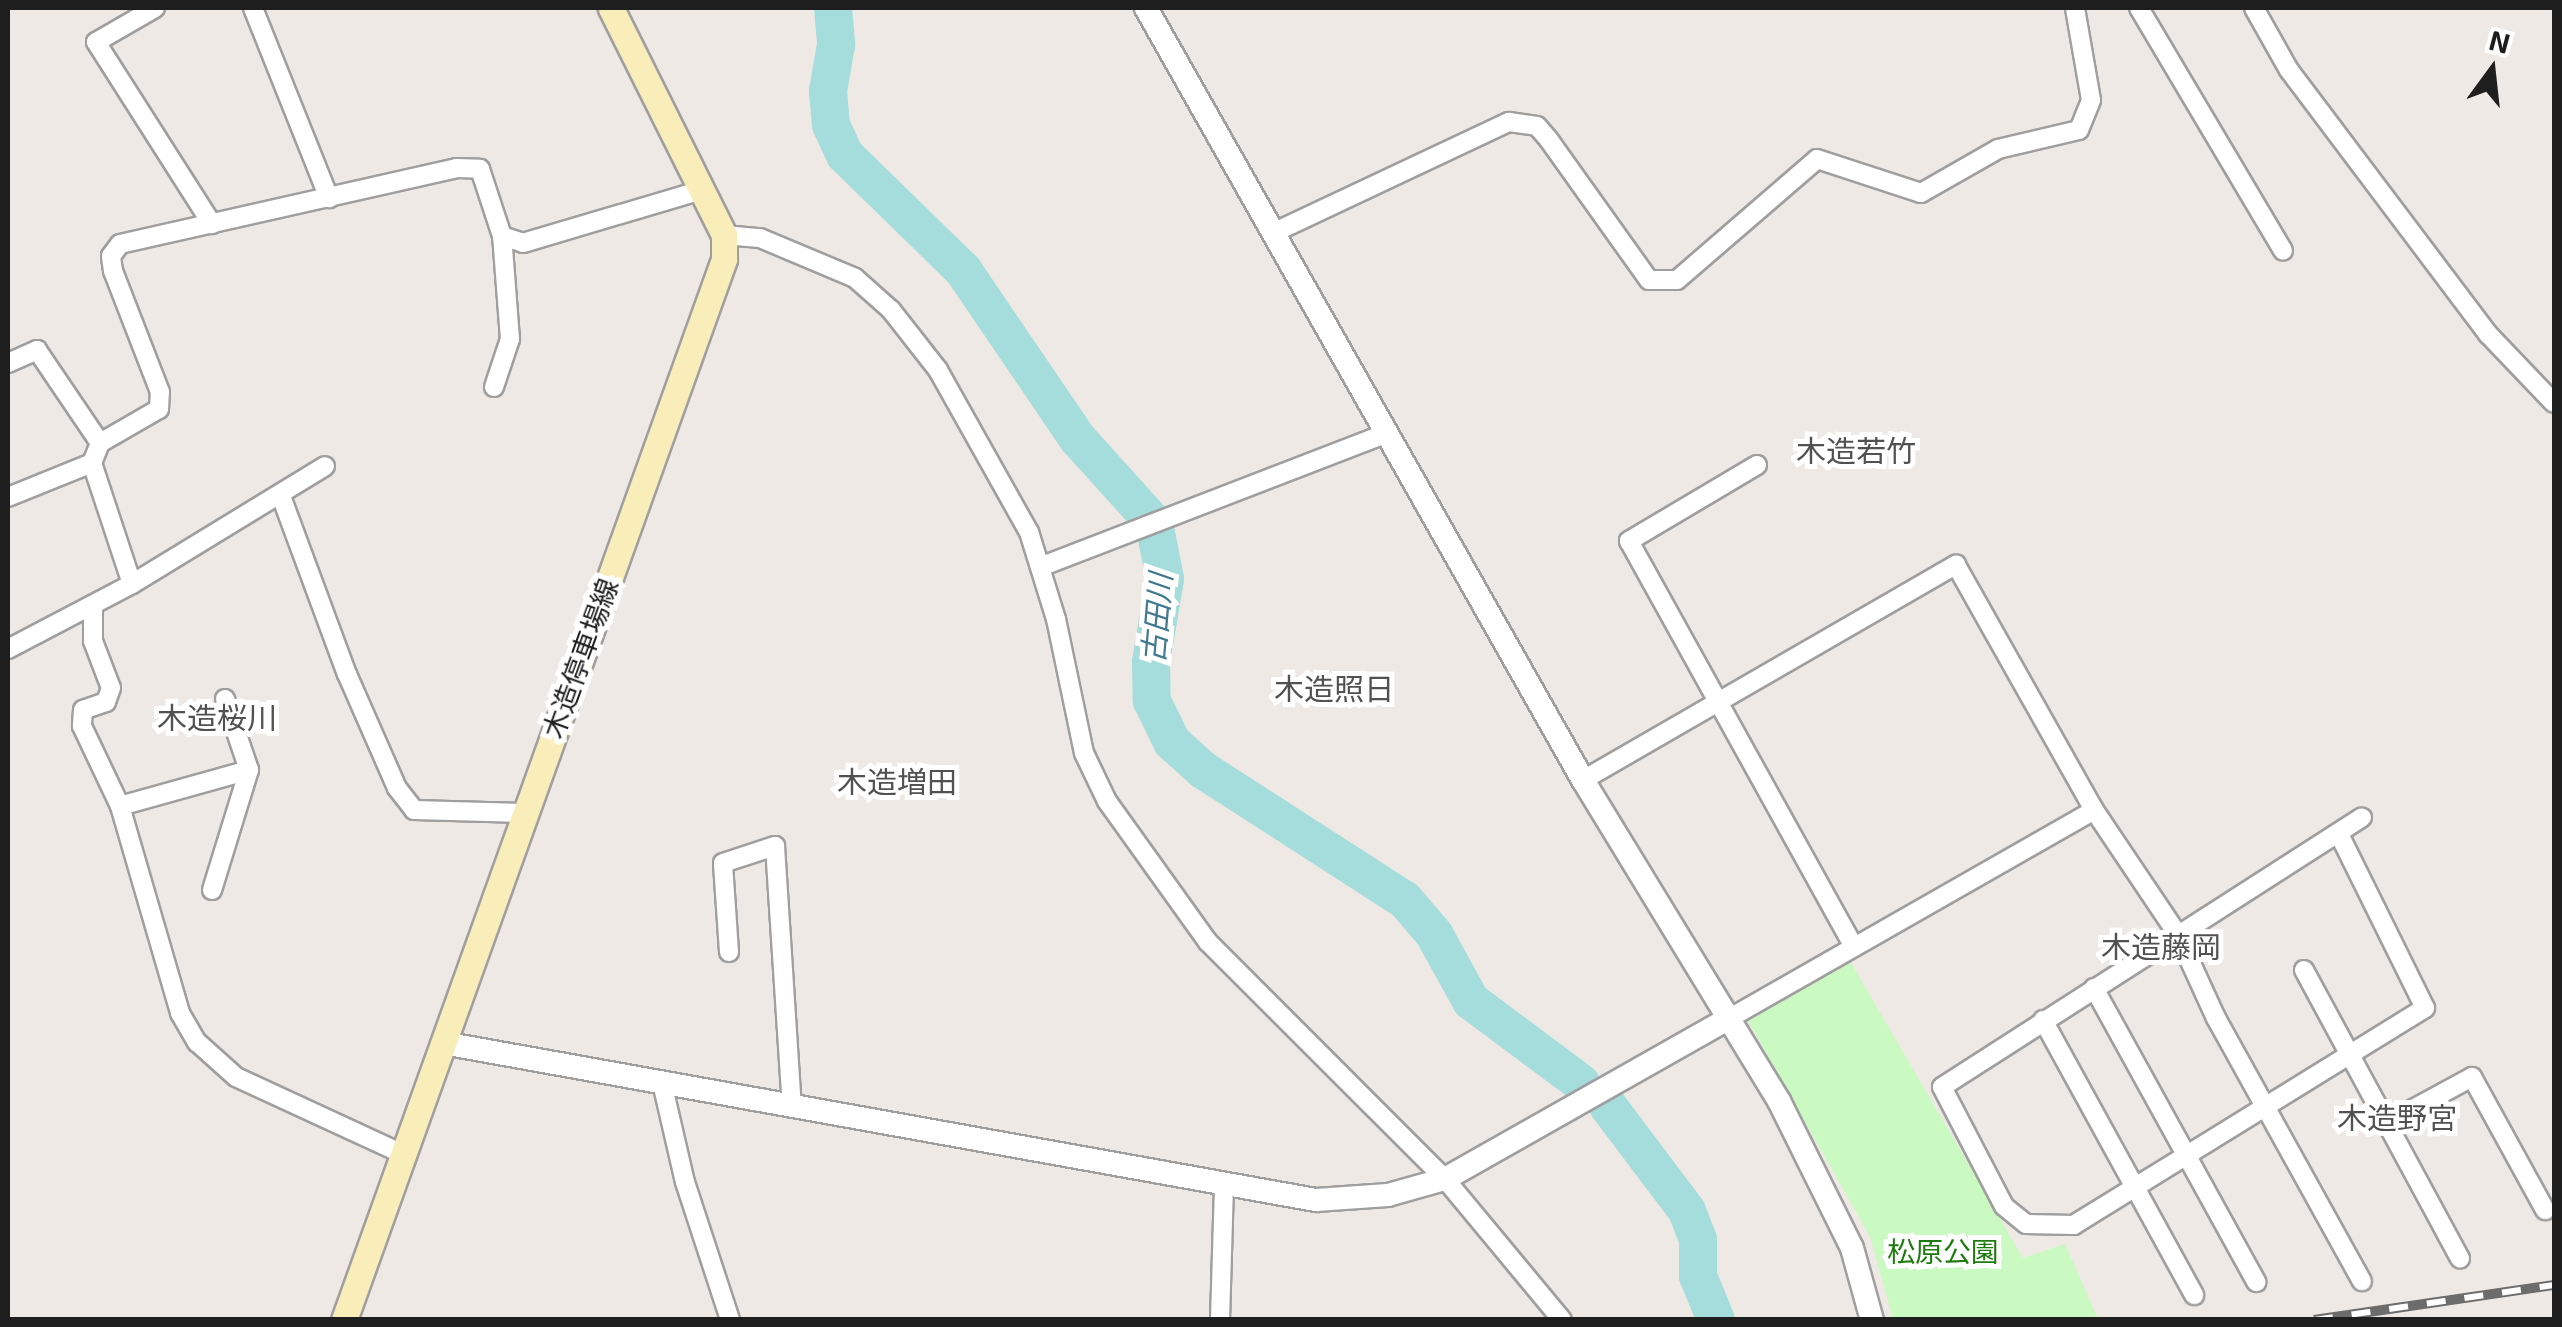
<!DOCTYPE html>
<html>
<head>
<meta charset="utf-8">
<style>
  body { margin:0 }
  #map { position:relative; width:2562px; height:1327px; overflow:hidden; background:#efe9e5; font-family:"Exo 2","Noto Sans JP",sans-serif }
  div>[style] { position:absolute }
  .park>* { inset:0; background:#caf9c2 }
  .river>* { height:38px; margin:-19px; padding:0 19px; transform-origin:19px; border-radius:19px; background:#a5dcdc }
  .roads { filter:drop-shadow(2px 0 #9f9f9f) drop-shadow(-2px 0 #9f9f9f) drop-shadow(0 2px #9f9f9f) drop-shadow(0 -2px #9f9f9f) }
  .minor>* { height:18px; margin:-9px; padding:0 9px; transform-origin:9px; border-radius:9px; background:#fff }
  .tertiary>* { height:22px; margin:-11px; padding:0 11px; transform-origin:11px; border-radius:11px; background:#fff }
  .secondary>* { height:25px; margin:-12.5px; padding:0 12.5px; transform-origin:12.5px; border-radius:12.5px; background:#f9edb9 }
  .rail>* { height:10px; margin-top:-5px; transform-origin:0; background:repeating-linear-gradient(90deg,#fff 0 19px,#6c6c6c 0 38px); box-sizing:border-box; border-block:2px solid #6c6c6c }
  span { translate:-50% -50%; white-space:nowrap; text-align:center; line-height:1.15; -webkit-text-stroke:10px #fff; paint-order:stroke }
  .street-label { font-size:28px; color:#1e1e1e }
  .park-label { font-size:28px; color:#1d7c0d }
  .neighbourhood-label { font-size:30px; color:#515151 }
  .water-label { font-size:30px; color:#40798e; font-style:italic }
  .frame { position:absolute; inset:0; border:10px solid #1e1e1e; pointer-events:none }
  .north { position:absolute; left:2442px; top:20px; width:100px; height:100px; -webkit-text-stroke:8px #fff; paint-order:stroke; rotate:15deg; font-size:28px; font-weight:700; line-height:40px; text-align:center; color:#1e1e1e }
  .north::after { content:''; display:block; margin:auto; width:35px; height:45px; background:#1e1e1e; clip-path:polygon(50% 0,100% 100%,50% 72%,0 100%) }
</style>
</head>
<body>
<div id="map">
  <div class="park">
    <i style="clip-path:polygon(1850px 961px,2023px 1258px,2065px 1244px,2098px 1319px,1893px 1319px,1870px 1237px,1747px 1019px)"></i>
  </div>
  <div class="river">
    <i style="left:833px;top:8px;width:37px;rotate:85deg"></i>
    <i style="left:836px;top:45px;width:47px;rotate:99.9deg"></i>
    <i style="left:828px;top:91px;width:34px;rotate:85deg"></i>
    <i style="left:831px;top:125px;width:33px;rotate:65deg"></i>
    <i style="left:845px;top:155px;width:165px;rotate:44.3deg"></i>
    <i style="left:963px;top:270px;width:204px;rotate:55.8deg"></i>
    <i style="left:1078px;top:439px;width:113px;rotate:47.9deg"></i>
    <i style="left:1154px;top:523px;width:57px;rotate:78.9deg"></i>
    <i style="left:1165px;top:579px;width:84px;rotate:99.6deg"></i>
    <i style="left:1151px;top:662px;width:39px;rotate:89deg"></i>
    <i style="left:1152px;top:701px;width:46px;rotate:64deg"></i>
    <i style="left:1172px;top:742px;width:42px;rotate:42.1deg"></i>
    <i style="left:1203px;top:770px;width:240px;rotate:32.8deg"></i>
    <i style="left:1405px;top:900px;width:45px;rotate:49.5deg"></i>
    <i style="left:1434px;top:934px;width:77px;rotate:61.1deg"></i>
    <i style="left:1471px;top:1001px;width:137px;rotate:36.7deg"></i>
    <i style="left:1608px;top:1106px;width:131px;rotate:53deg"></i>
    <i style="left:1687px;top:1211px;width:30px;rotate:69deg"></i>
    <i style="left:1698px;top:1239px;width:37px;rotate:90deg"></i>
    <i style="left:1698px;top:1276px;width:48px;rotate:67.8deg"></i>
  </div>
  <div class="roads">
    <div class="minor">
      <i style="left:155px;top:8px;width:68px;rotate:150deg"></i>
      <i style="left:96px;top:42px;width:216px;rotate:57.5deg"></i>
      <i style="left:253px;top:8px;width:205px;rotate:68.2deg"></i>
      <i style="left:2139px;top:8px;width:282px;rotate:59.3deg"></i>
      <i style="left:2254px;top:8px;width:71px;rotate:60.6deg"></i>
      <i style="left:2289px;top:70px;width:331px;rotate:53deg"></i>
      <i style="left:2488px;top:334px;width:95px;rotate:46.3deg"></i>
      <i style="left:1275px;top:232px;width:259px;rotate:-25.2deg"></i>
      <i style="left:1509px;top:122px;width:28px;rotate:8deg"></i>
      <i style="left:1537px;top:126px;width:18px;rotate:49deg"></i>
      <i style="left:1549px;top:140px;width:172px;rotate:54.5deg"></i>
      <i style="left:1649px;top:280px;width:28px"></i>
      <i style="left:1677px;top:280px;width:185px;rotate:-40.8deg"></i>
      <i style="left:1817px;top:159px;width:109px;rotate:18.1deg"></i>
      <i style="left:1921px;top:193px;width:89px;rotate:-29.7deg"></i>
      <i style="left:1998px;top:149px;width:83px;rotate:-13.2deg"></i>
      <i style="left:2079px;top:130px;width:32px;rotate:-68deg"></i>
      <i style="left:2091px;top:100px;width:93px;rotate:-99.9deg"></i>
      <i style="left:724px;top:235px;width:36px;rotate:5deg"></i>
      <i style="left:760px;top:238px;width:103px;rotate:22.8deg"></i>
      <i style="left:855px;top:278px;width:48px;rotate:41.6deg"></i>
      <i style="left:891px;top:310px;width:76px;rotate:51.9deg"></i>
      <i style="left:938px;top:370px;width:186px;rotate:60.7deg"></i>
      <i style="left:1029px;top:532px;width:91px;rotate:72.8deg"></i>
      <i style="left:1056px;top:619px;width:137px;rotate:78.2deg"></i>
      <i style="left:1084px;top:753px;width:53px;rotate:64.4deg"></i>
      <i style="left:1107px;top:801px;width:173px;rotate:54.4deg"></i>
      <i style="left:1208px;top:942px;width:335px;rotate:45deg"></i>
      <i style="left:1445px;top:1179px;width:183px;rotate:50.3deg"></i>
      <i style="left:8px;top:363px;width:32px;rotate:-24deg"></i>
      <i style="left:37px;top:350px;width:112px;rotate:55.9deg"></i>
      <i style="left:494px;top:387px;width:51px;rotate:-71.6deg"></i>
      <i style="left:510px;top:339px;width:103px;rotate:-94.4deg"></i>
      <i style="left:1757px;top:465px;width:149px;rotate:149.3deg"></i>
      <i style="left:1629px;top:541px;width:464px;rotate:61deg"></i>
      <i style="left:281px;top:496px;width:190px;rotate:69.7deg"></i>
      <i style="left:347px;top:674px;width:124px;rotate:66.3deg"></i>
      <i style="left:397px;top:788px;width:28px;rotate:52deg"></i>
      <i style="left:414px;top:810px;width:110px;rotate:1.6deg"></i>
      <i style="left:8px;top:497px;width:91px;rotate:-22deg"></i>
      <i style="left:1040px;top:567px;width:373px;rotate:-21.1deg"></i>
      <i style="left:132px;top:584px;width:127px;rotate:-108.3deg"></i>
      <i style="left:92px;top:463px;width:22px;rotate:-68deg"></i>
      <i style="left:100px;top:443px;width:68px;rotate:-30deg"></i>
      <i style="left:159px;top:409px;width:17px;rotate:-87deg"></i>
      <i style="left:160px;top:392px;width:130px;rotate:-111.2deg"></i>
      <i style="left:113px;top:271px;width:15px;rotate:-98deg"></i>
      <i style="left:111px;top:256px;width:15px;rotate:-53deg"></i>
      <i style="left:120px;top:244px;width:345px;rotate:-12.7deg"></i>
      <i style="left:457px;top:168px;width:23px;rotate:2deg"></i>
      <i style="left:480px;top:169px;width:71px;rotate:71.8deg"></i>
      <i style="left:502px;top:236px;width:22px;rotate:18deg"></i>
      <i style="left:523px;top:243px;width:187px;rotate:-16.5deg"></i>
      <i style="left:93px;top:605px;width:36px;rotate:90deg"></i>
      <i style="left:93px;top:641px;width:50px;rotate:69deg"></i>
      <i style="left:111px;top:688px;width:15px;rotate:110deg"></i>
      <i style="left:106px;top:702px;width:24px;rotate:161deg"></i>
      <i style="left:83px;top:710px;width:16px;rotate:94deg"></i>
      <i style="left:82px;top:726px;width:89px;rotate:64.6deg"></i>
      <i style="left:120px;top:806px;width:216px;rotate:73.8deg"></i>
      <i style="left:180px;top:1013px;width:34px;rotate:60deg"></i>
      <i style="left:197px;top:1042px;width:52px;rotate:41.9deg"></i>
      <i style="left:236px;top:1077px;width:184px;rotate:24.8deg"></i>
      <i style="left:8px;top:649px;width:140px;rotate:-27.7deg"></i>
      <i style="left:132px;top:584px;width:226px;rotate:-31.4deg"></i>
      <i style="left:1583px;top:780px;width:431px;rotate:-30deg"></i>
      <i style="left:1956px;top:565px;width:281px;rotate:60.6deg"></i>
      <i style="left:2094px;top:810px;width:151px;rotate:56.1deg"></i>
      <i style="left:2178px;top:935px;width:91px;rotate:65.4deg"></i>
      <i style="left:2216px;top:1018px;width:301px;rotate:61deg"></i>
      <i style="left:120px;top:806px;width:134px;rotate:-15.6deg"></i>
      <i style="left:2339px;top:834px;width:194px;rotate:63.7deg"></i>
      <i style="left:2425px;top:1008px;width:413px;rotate:148.3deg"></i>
      <i style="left:2074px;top:1225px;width:48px;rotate:-178.8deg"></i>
      <i style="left:2026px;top:1224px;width:28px;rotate:-141deg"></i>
      <i style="left:2004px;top:1206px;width:134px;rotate:-117.5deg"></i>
      <i style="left:1942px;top:1087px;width:499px;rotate:-32.7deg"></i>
      <i style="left:212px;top:890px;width:126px;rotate:-72.9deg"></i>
      <i style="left:249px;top:770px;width:75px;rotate:-108.7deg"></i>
      <i style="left:729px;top:952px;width:89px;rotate:-93.9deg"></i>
      <i style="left:723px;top:863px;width:55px;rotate:-18.1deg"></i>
      <i style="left:775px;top:846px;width:261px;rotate:86.3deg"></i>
      <i style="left:2304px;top:970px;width:328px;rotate:61.6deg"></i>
      <i style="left:2094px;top:988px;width:336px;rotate:61.1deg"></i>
      <i style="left:1728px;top:1019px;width:421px;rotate:-29.7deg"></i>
      <i style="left:2043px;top:1020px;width:314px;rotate:61.2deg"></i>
      <i style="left:663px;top:1087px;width:98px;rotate:77deg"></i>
      <i style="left:685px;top:1182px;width:145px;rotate:71.9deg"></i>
      <i style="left:2391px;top:1121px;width:92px;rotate:-28.5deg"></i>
      <i style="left:2472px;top:1077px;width:152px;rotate:61.2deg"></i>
      <i style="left:1220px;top:1320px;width:134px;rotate:-88.3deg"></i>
    </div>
    <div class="tertiary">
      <i style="left:1146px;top:8px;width:887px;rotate:60.49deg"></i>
      <i style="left:1583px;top:780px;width:376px;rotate:58.6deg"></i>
      <i style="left:1779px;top:1101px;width:164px;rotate:63.6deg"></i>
      <i style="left:1852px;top:1248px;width:75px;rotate:74.5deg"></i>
      <i style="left:443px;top:1043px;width:887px;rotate:10.2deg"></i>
      <i style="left:1316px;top:1200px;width:72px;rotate:-4deg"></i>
      <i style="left:1388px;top:1195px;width:59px;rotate:-15.7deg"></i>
      <i style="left:1445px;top:1179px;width:325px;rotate:-29.5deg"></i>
    </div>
    <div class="secondary">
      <i style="left:344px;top:1320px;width:1127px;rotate:-70.29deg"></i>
      <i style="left:724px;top:259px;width:24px;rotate:-90deg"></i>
      <i style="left:724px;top:235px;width:254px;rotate:-116.5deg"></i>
    </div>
  </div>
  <div class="rail">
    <i style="left:2314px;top:1320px;width:243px;rotate:-8.3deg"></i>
  </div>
  <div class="street-label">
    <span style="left:580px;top:658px;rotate:-70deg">木造停車場線</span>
  </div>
  <div class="park-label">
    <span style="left:1943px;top:1251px">松原公園</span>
  </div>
  <div class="neighbourhood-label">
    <span style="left:1856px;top:450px">木造若竹</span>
    <span style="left:1334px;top:688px">木造照日</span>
    <span style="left:217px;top:717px">木造桜川</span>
    <span style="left:897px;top:781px">木造増田</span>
    <span style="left:2161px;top:946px">木造藤岡</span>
    <span style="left:2397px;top:1117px">木造野宮</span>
  </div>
  <div class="water-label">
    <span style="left:1156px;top:618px;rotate:-85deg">古田川</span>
  </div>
  <div class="frame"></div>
  <div class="north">N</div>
</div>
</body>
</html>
